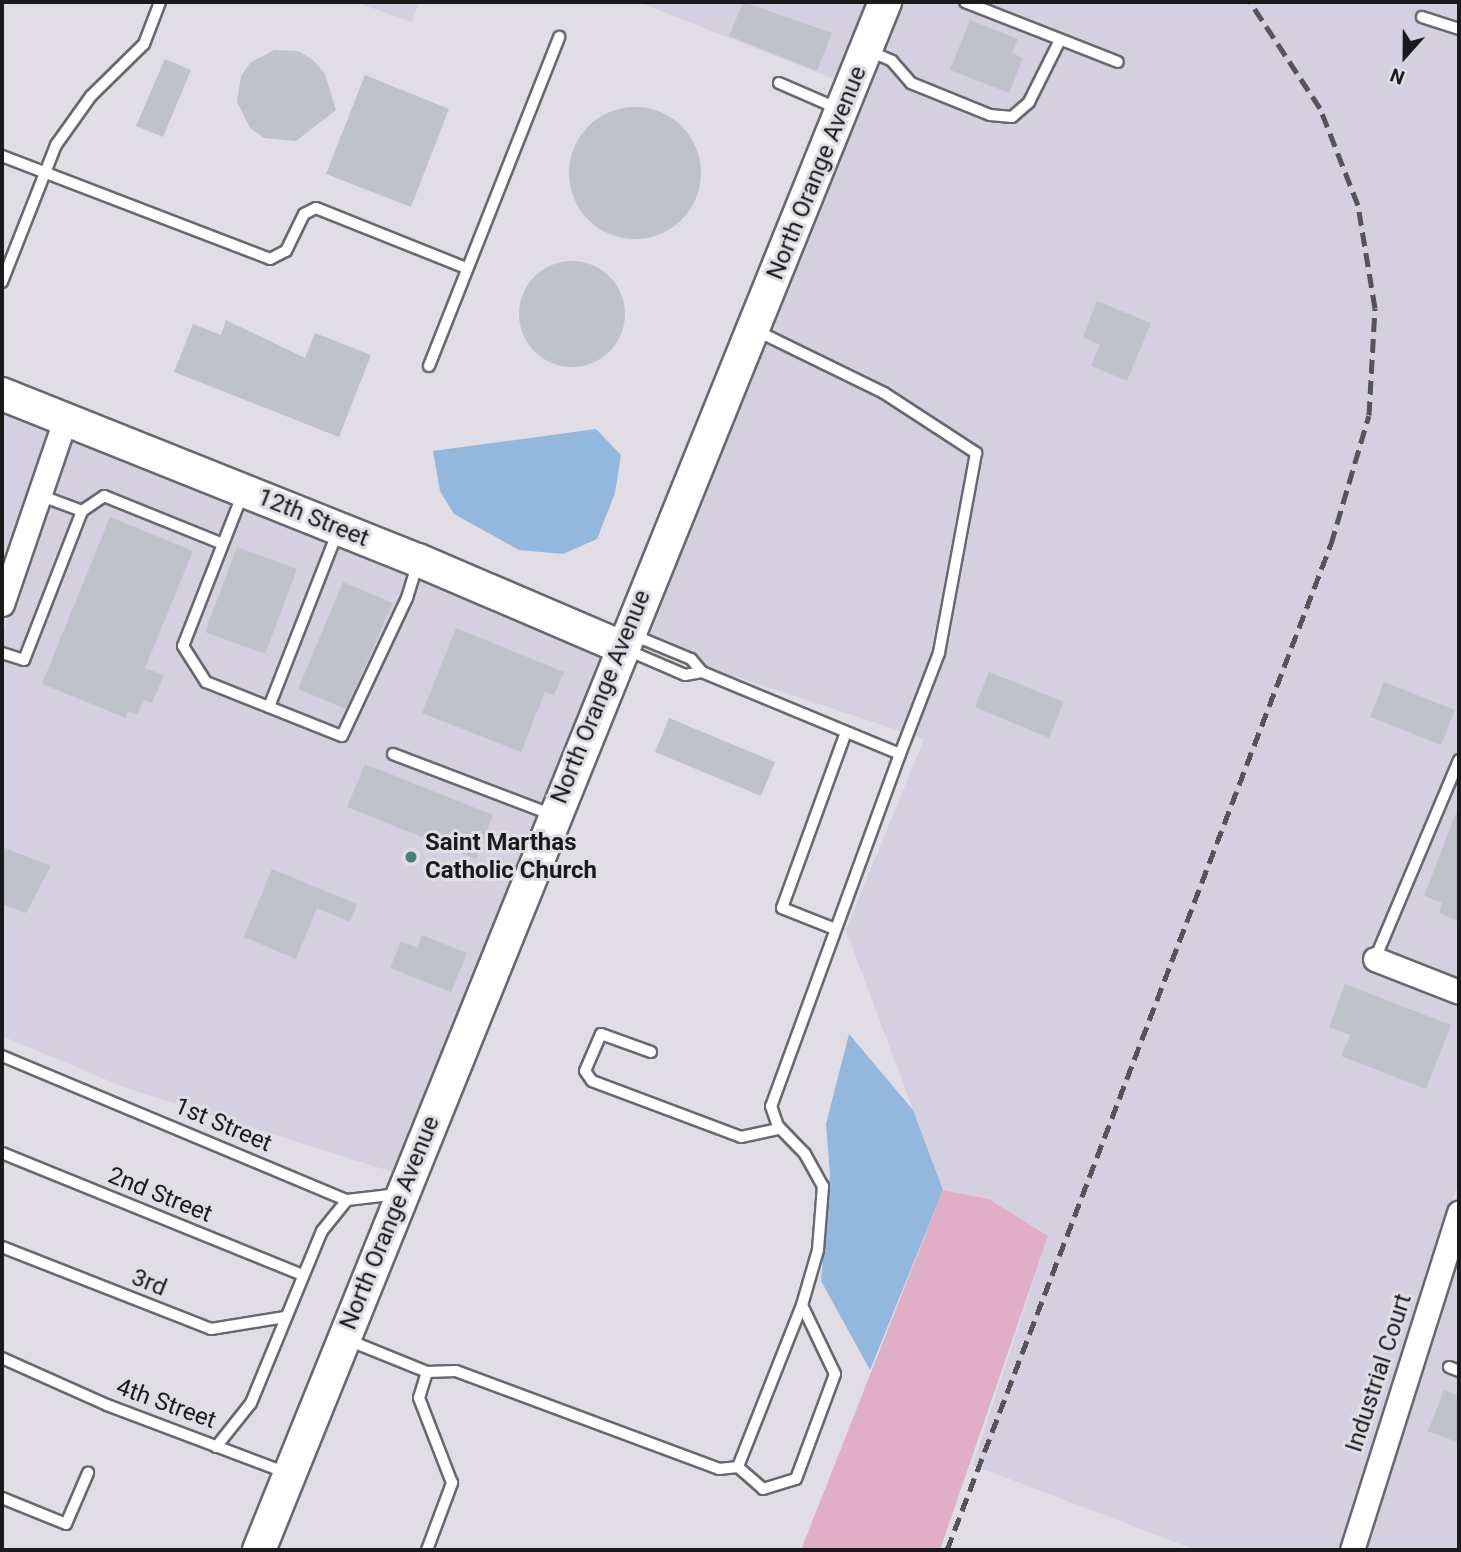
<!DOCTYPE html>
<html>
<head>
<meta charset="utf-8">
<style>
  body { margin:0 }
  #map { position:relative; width:1461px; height:1552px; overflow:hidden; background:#e0dde5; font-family:Roboto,sans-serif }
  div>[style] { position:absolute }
  .built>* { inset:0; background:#d4d0df }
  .green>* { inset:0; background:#e0afc5 }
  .water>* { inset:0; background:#94b7de }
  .building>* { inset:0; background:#c0c2ca }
  .round { border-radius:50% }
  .roads { filter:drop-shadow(2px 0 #6a686f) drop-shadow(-2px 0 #6a686f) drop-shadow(0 2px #6a686f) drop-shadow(0 -2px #6a686f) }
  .lane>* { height:10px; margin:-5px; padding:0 5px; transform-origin:5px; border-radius:5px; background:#fff }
  .street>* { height:23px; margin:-11.5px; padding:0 11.5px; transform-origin:11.5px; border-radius:11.5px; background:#fff }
  .secondary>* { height:32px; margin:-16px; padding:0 16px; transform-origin:16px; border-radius:16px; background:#fff }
  .rail>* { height:5px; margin-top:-2.5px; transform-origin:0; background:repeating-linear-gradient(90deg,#565459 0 14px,transparent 0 21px) }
  .dots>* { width:19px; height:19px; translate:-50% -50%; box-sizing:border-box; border:4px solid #e0dde5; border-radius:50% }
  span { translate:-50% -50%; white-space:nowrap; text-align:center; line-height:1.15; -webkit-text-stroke:6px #e0dde5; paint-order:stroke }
  .street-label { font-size:24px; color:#1a191c }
  .poi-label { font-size:24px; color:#1a191c; font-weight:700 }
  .left { translate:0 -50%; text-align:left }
  .frame { position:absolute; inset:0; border:4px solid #1a191c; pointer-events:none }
  .north { position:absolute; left:1370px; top:21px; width:70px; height:70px; -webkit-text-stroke:5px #e0dde5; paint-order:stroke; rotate:201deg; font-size:19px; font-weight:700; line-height:28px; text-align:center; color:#1a191c }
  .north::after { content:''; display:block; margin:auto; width:24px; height:32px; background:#1a191c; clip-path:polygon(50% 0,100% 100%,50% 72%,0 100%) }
</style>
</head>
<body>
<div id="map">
  <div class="built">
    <i style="clip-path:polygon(355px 2px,419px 2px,412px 22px)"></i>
    <i style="clip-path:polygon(638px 2px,874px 2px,842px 82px)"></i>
    <i style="clip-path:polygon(897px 2px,1459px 2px,1459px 980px,1370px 944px,1361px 965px,1459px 1005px,1459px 1181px,1340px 1550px,1196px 1550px,973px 1465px,1048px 1236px,989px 1199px,943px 1190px,846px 930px,924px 739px,634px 643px)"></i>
    <i style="clip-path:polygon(2px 407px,52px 427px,2px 572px)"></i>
    <i style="clip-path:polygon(71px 434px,607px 654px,399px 1174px,129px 1089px,2px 1036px,2px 636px)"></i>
    <i style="clip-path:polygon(1459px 1246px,1459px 1550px,1367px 1550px,1364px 1548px)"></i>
  </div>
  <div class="green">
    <i style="clip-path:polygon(943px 1190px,989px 1199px,1048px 1236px,940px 1550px,801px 1550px)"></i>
  </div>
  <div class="water">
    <i style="clip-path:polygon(596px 429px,621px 455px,615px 493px,597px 539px,563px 554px,519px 550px,454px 514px,440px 491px,433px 451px)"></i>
    <i style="clip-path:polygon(849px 1034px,913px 1110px,943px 1190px,870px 1370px,821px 1281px,830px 1174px,826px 1124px)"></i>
  </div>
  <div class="building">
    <i style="clip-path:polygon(743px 2px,832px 33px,817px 71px,729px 36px)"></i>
    <i style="clip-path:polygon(970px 20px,1018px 39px,1012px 53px,1023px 58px,1009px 93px,950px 70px)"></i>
    <i style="clip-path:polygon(274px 50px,298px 51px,313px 60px,325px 74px,336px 110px,296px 141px,264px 138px,250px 128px,237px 102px,241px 76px,250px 63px)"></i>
    <i style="clip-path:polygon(165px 59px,191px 70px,163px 137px,136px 126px)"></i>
    <i style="clip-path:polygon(365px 75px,449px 109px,411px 207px,326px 174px)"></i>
    <i class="round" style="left:569px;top:107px;width:132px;height:132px"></i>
    <i class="round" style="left:519px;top:261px;width:106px;height:106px"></i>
    <i style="clip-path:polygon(1097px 301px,1151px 323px,1127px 381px,1091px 366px,1100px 345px,1083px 337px)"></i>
    <i style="clip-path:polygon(226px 320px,305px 358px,315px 333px,371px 355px,339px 437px,174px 372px,193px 324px,221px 335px)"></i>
    <i style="clip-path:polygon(110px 517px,193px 551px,145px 668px,164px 675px,152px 703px,144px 700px,137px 715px,128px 711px,126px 718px,42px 684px)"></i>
    <i style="clip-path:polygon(237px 547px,297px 569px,265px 654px,205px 632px)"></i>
    <i style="clip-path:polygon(343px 582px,393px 603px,346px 709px,298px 689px)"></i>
    <i style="clip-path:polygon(456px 628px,564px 672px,554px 695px,545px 692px,521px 752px,422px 713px)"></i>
    <i style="clip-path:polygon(989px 672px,1064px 702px,1049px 738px,975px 707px)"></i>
    <i style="clip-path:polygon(1384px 682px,1455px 710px,1441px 745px,1370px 717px)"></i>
    <i style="clip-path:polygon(669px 718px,775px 762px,761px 796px,655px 752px)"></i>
    <i style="clip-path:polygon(365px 764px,493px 815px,476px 859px,347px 807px)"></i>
    <i style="clip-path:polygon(1458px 808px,1459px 809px,1459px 921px,1439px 913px,1442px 903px,1424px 896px)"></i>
    <i style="clip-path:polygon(2px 847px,51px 866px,26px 913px,2px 904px)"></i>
    <i style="clip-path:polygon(272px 869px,357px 904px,350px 922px,317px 908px,296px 959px,244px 937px)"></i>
    <i style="clip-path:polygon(422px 935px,467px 953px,451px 992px,390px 968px,401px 941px,417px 948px)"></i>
    <i style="clip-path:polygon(1345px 984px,1451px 1025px,1426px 1089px,1341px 1056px,1350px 1035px,1329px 1027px)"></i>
    <i style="clip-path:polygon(1444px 1390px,1459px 1396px,1459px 1443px,1428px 1431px)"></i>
  </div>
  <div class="roads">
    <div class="lane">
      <i style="left:965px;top:2px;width:164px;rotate:21.4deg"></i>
      <i style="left:1422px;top:17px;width:39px;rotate:18deg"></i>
      <i style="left:869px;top:51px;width:25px;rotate:23deg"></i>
      <i style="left:892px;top:61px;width:29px;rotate:49deg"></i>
      <i style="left:911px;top:83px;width:85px;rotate:22.1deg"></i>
      <i style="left:990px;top:115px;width:22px;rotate:5deg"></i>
      <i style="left:1012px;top:117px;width:23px;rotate:-41deg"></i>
      <i style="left:1029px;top:102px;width:69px;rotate:-63.4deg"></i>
      <i style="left:779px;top:83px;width:65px;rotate:23.4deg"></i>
      <i style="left:2px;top:156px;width:287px;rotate:21deg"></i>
      <i style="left:270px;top:259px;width:18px;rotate:-27deg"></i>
      <i style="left:286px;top:251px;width:41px;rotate:-64.1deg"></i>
      <i style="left:304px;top:214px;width:13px;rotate:-27deg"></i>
      <i style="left:316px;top:208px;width:162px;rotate:21.8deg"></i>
      <i style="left:2px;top:282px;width:147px;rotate:-68.5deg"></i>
      <i style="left:56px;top:145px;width:60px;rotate:-54.5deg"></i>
      <i style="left:91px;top:96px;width:74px;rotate:-44.5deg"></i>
      <i style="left:144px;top:44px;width:45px;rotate:-69.1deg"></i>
      <i style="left:757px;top:331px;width:141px;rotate:26deg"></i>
      <i style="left:884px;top:393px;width:110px;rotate:33.1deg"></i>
      <i style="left:976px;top:453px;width:203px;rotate:100.5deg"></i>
      <i style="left:939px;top:653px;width:108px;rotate:111.1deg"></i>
      <i style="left:429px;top:366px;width:354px;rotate:-68.4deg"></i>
      <i style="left:243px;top:493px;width:164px;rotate:111.4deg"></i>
      <i style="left:183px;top:646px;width:43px;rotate:57.4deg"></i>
      <i style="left:206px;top:682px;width:146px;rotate:21.7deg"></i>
      <i style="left:342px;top:736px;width:153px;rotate:-64.8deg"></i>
      <i style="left:407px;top:598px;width:38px;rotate:-73deg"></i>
      <i style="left:39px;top:495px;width:46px;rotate:20.4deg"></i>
      <i style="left:627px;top:650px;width:63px;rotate:23.3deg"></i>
      <i style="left:685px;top:675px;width:17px;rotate:-10deg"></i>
      <i style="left:702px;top:672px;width:17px;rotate:-130deg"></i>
      <i style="left:691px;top:659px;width:65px;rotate:-157.4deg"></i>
      <i style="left:2px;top:653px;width:23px;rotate:18deg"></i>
      <i style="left:24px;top:660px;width:160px;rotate:-68.7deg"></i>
      <i style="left:82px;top:511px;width:27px;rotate:-34deg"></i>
      <i style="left:104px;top:496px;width:128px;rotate:22deg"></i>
      <i style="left:702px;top:672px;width:214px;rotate:22.5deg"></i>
      <i style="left:900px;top:754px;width:375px;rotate:110.1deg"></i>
      <i style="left:771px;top:1106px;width:21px;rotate:71deg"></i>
      <i style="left:778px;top:1126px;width:39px;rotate:46deg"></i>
      <i style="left:805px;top:1154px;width:37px;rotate:61deg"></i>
      <i style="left:823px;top:1186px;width:64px;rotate:94.5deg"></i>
      <i style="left:818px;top:1250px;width:57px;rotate:106.2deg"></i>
      <i style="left:802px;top:1305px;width:174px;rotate:111.6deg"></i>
      <i style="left:738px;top:1467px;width:33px;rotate:41deg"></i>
      <i style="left:763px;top:1489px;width:34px;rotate:-17deg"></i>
      <i style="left:796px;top:1479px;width:112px;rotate:-69.6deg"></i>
      <i style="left:835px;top:1374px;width:76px;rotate:-115.6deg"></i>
      <i style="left:269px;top:707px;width:189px;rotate:-68.6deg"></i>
      <i style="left:393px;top:754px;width:171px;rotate:20.9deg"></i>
      <i style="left:835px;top:929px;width:57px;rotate:-158.4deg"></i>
      <i style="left:782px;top:908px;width:187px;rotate:-70deg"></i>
      <i style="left:1375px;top:959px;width:216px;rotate:-67.1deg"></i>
      <i style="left:651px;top:1052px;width:53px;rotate:-160.2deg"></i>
      <i style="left:601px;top:1034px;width:40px;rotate:113.4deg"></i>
      <i style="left:585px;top:1071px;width:12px;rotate:55deg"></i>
      <i style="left:592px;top:1081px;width:159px;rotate:20.6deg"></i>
      <i style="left:741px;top:1137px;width:40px;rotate:-12deg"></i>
      <i style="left:2px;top:1056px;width:374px;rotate:22.7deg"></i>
      <i style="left:347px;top:1200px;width:52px;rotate:-6.6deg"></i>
      <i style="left:2px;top:1153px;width:324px;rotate:22.1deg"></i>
      <i style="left:2px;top:1247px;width:225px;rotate:21.4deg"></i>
      <i style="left:211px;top:1329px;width:75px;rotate:-9.2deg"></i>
      <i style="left:348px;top:1340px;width:85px;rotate:22.1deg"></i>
      <i style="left:427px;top:1372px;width:29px;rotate:-2deg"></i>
      <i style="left:456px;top:1371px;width:281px;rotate:20.4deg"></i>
      <i style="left:719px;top:1469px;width:19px;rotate:-6deg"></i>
      <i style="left:2px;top:1358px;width:115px;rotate:24.1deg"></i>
      <i style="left:107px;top:1405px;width:192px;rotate:20.7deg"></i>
      <i style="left:1449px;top:1367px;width:11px;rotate:22deg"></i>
      <i style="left:216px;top:1447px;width:56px;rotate:-51.5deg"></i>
      <i style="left:251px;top:1403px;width:186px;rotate:-67.6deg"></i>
      <i style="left:322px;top:1231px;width:40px;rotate:-51deg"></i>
      <i style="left:2px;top:1498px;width:69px;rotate:22.1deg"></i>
      <i style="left:66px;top:1524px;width:56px;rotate:-66.7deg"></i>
      <i style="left:427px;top:1550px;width:72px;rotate:-69.5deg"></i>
      <i style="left:452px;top:1483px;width:91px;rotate:-111.2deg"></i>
      <i style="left:419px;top:1398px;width:27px;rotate:-73deg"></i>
    </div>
    <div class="street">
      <i style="left:2px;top:604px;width:194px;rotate:-71.1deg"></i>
      <i style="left:1375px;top:959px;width:90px;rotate:21.4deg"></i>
      <i style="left:1352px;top:1550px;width:354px;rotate:-72.4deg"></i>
    </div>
    <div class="secondary">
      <i style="left:2px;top:394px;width:448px;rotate:21.8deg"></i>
      <i style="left:418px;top:560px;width:221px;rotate:23.2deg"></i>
      <i style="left:259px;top:1550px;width:1670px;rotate:-67.98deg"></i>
    </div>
  </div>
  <div class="rail">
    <i style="left:947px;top:1550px;width:1077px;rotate:-69.11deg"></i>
    <i style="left:1331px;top:544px;width:134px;rotate:-73.6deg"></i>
    <i style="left:1369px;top:415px;width:107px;rotate:-86.8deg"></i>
    <i style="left:1375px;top:308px;width:104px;rotate:-99.4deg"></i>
    <i style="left:1358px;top:205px;width:104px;rotate:-111.4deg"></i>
    <i style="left:1320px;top:108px;width:127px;rotate:-123.4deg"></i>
  </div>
  <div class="dots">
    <i style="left:411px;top:857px;background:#408374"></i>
  </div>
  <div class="street-label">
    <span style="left:817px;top:173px;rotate:-68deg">North Orange Avenue</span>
    <span style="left:313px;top:518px;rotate:22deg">12th Street</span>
    <span style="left:601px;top:697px;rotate:-68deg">North Orange Avenue</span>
    <span style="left:223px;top:1125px;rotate:23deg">1st Street</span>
    <span style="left:160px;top:1195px;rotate:22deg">2nd Street</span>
    <span style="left:390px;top:1223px;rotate:-68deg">North Orange Avenue</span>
    <span style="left:149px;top:1283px;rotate:22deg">3rd</span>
    <span style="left:1379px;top:1373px;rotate:-72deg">Industrial Court</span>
    <span style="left:166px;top:1404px;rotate:20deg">4th Street</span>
  </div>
  <div class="poi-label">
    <span class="left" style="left:425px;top:857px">Saint Marthas<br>Catholic Church</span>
  </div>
  <div class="frame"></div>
  <div class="north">N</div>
</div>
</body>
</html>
